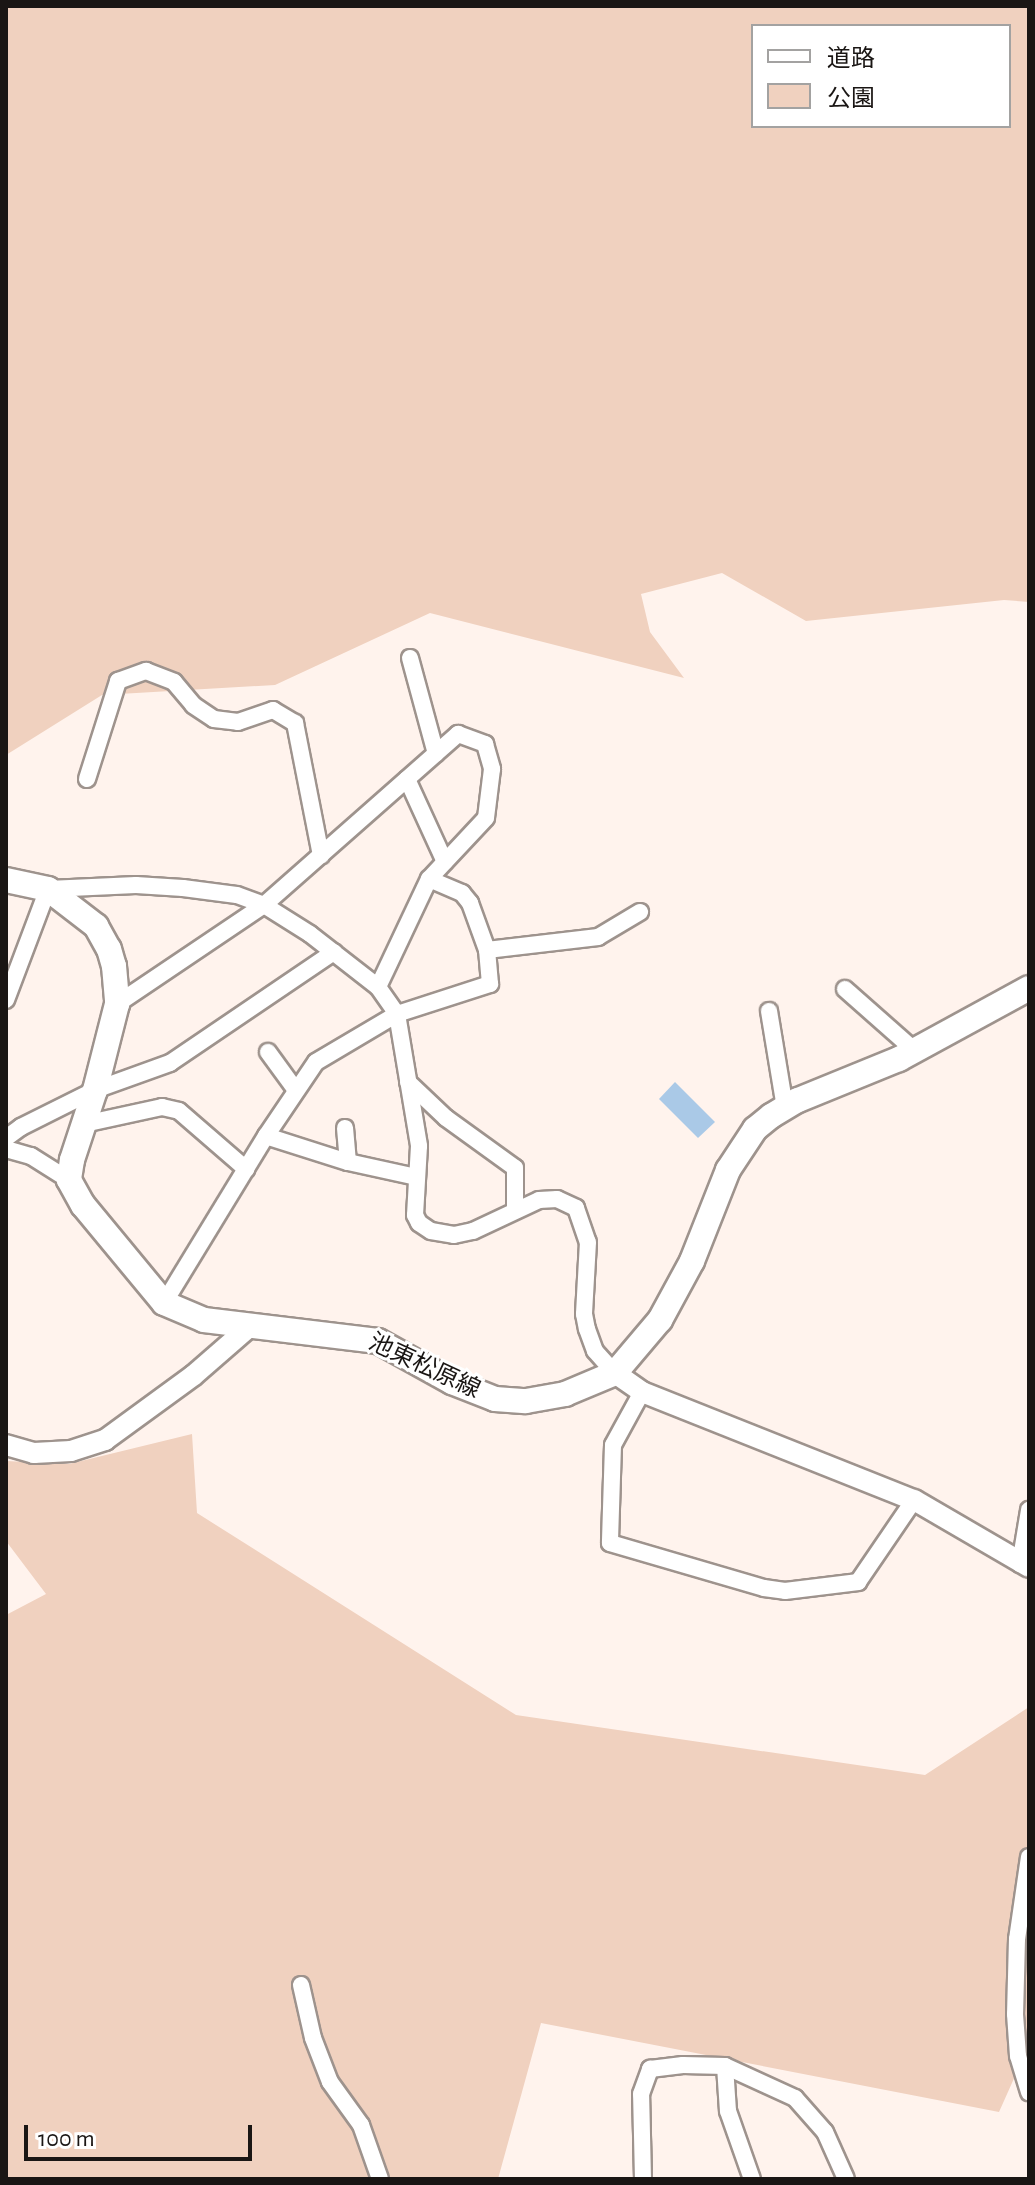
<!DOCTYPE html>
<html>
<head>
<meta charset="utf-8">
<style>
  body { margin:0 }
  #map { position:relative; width:1035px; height:2185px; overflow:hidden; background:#fff3ed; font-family:"Alegreya Sans","Noto Sans JP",sans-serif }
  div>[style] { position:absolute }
  .green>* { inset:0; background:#f0d1bf }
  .water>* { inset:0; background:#aac9e7 }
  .roads { filter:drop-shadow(2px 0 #9e938d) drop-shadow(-2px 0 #9e938d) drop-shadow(0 2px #9e938d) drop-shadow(0 -2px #9e938d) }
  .minor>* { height:16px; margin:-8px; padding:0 8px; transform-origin:8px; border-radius:8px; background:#fff }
  .tertiary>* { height:20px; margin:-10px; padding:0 10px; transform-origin:10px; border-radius:10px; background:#fff }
  .secondary>* { height:24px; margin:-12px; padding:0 12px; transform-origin:12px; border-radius:12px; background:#fff }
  span { translate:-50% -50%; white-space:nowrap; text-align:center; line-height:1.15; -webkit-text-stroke:6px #fff; paint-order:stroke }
  .street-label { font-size:24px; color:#1a1614 }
  .frame { position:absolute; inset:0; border:8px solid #1a1614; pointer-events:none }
  .legend { position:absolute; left:751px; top:24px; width:260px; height:104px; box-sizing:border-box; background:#fff; border:2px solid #a3a2a1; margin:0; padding:10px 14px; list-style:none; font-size:24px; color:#1a1614 }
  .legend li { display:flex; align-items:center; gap:16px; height:40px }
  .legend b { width:40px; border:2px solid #a3a2a1 }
  .scale { position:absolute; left:24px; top:2125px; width:228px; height:36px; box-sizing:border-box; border:4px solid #1a1614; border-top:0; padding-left:10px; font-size:24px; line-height:28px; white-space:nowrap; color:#1a1614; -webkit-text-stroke:6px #fff; paint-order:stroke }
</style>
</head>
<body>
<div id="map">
  <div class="green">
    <i style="clip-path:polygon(evenodd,6px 6px,1029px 6px,1029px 602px,1004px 600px,806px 621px,722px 573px,641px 594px,650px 632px,684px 678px,430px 613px,275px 685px,102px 695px,6px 755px,6px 6px,753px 26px,1009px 26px,1009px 126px,753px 126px,753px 26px)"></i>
    <i style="clip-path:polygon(192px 1434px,197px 1513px,516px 1715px,925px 1775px,1029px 1707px,1029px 2045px,999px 2112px,541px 2023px,498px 2179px,6px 2179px,6px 1615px,46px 1594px,6px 1541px,6px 1461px,69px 1464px)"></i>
  </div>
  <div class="water">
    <i style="clip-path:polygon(675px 1082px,715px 1122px,698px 1138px,659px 1099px)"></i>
  </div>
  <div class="roads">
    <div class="minor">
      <i style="left:410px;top:658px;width:99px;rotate:74.8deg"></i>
      <i style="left:87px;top:779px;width:103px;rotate:-72.4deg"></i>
      <i style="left:118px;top:681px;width:30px;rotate:-20deg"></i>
      <i style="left:146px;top:671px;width:30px;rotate:21deg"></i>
      <i style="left:174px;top:682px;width:30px;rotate:50deg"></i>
      <i style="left:193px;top:705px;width:25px;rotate:34deg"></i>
      <i style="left:214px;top:719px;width:24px;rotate:7deg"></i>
      <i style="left:238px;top:722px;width:37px;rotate:-19deg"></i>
      <i style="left:273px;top:710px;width:26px;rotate:31deg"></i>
      <i style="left:295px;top:723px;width:135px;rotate:78.9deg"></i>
      <i style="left:407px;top:779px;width:91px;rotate:65.4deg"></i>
      <i style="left:429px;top:879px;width:36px;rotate:23deg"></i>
      <i style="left:462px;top:893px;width:13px;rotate:51deg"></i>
      <i style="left:470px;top:903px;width:50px;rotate:70.1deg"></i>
      <i style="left:845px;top:989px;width:94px;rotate:41.5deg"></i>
      <i style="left:6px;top:1000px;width:119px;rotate:-69.3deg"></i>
      <i style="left:48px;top:889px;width:88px;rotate:-2.6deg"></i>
      <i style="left:136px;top:885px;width:47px;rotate:3.7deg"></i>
      <i style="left:183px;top:888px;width:54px;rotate:7.4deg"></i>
      <i style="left:237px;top:895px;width:29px;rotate:20deg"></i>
      <i style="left:264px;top:905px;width:54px;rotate:32.2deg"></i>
      <i style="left:310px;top:934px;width:86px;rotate:37.9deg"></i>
      <i style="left:378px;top:987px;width:33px;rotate:55deg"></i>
      <i style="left:397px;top:1014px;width:134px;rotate:80.5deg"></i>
      <i style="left:419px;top:1146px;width:69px;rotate:93.3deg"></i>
      <i style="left:415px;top:1215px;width:9px;rotate:63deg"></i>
      <i style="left:419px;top:1223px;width:14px;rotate:34deg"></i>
      <i style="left:431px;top:1231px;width:23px;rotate:10deg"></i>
      <i style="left:454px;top:1235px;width:19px;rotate:-12deg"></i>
      <i style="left:473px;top:1231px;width:73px;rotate:-25.2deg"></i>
      <i style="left:539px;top:1200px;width:18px;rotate:-3deg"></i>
      <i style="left:557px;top:1199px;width:21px;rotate:25deg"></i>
      <i style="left:576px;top:1208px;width:36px;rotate:71deg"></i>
      <i style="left:588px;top:1242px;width:72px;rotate:93.2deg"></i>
      <i style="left:584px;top:1314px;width:15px;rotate:79deg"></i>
      <i style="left:587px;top:1329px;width:23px;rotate:70deg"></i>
      <i style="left:595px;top:1351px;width:30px;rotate:48deg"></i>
      <i style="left:117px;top:1004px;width:177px;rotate:-34deg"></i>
      <i style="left:264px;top:905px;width:259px;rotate:-41.4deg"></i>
      <i style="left:458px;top:734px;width:29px;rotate:20deg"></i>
      <i style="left:485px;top:744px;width:26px;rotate:74deg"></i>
      <i style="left:492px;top:769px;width:49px;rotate:97deg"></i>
      <i style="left:486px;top:818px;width:83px;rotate:133.1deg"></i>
      <i style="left:429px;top:879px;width:119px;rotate:115.3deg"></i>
      <i style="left:769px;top:1011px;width:98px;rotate:80.6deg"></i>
      <i style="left:268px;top:1052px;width:46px;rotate:53.9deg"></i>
      <i style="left:408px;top:1082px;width:52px;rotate:43.5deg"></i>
      <i style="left:446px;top:1118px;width:85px;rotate:35.9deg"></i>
      <i style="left:515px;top:1168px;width:41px;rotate:90deg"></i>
      <i style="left:84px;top:1124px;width:80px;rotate:-12.3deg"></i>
      <i style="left:162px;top:1107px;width:17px;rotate:13deg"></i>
      <i style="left:179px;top:1111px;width:89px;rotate:40.9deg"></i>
      <i style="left:345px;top:1128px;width:34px;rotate:85deg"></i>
      <i style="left:266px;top:1136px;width:89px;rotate:-56deg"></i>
      <i style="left:316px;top:1062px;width:94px;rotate:-30.7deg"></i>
      <i style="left:397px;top:1014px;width:98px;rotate:-17.9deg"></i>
      <i style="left:490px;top:984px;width:34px;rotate:-95deg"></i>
      <i style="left:487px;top:950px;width:112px;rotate:-6.7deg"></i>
      <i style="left:598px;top:937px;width:49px;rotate:-30.8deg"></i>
      <i style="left:6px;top:1138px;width:19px;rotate:-36deg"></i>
      <i style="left:21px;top:1127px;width:83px;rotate:-26.6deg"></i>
      <i style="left:95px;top:1090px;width:80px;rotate:-19.8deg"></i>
      <i style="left:170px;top:1063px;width:198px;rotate:-34.1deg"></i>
      <i style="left:6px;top:1149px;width:26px;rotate:16deg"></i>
      <i style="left:31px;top:1156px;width:45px;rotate:32.3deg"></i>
      <i style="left:164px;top:1303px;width:196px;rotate:-58.6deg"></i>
      <i style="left:266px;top:1136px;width:86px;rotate:17.6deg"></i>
      <i style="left:348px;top:1162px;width:70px;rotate:12.4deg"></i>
      <i style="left:642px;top:1392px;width:60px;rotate:118.7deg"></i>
      <i style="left:613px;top:1445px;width:98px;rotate:91.8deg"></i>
      <i style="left:610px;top:1543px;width:160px;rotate:16.3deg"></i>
      <i style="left:764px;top:1588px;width:21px;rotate:8deg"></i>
      <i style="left:785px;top:1591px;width:74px;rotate:-7deg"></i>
      <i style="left:858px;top:1582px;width:99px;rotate:-55.7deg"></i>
      <i style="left:1020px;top:1564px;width:55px;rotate:-80.5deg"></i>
      <i style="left:1029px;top:1857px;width:83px;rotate:98.3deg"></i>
      <i style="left:1017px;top:1939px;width:75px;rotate:91.5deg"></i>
      <i style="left:1015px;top:2014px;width:42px;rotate:85.9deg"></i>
      <i style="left:1018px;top:2056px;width:38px;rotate:73deg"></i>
      <i style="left:301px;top:1985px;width:54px;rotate:77.2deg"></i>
      <i style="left:313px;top:2038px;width:47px;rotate:68.9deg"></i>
      <i style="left:330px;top:2082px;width:53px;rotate:54.2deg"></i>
      <i style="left:361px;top:2125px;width:57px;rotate:70.6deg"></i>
      <i style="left:725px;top:2066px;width:45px;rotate:86.2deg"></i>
      <i style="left:728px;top:2111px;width:72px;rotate:70.6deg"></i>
      <i style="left:643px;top:2179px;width:85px;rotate:-91.3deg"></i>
      <i style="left:641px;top:2094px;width:27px;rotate:-70deg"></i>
      <i style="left:650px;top:2069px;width:33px;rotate:-7deg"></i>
      <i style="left:683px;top:2065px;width:42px;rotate:1.4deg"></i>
      <i style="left:725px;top:2066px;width:77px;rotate:24.6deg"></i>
      <i style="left:795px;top:2098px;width:45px;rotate:48.6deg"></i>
      <i style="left:825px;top:2132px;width:51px;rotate:65.9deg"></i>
    </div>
    <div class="tertiary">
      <i style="left:615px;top:1373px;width:33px;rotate:35deg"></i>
      <i style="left:642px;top:1392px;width:293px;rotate:21.7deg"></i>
      <i style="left:914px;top:1500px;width:133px;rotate:30.2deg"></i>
      <i style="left:6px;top:1445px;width:29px;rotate:16deg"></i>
      <i style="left:34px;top:1453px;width:37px;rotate:-3deg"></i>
      <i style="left:71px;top:1451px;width:36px;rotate:-18deg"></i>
      <i style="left:105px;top:1440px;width:110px;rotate:-36.1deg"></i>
      <i style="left:194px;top:1375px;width:73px;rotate:-41.1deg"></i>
    </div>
    <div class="secondary">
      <i style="left:6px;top:880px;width:43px;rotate:12.1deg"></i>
      <i style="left:48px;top:889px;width:61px;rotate:37.6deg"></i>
      <i style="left:96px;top:926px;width:26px;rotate:61deg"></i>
      <i style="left:109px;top:949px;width:18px;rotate:74deg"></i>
      <i style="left:114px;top:966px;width:38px;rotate:85deg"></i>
      <i style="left:117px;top:1004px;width:89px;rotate:104.3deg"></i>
      <i style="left:95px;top:1090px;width:74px;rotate:108.2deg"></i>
      <i style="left:72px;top:1160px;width:20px;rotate:99deg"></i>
      <i style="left:69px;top:1180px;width:29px;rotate:61deg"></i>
      <i style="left:83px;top:1205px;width:127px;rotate:50.4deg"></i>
      <i style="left:164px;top:1303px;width:43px;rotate:23deg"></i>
      <i style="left:204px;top:1320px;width:175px;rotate:6.9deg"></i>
      <i style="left:378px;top:1341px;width:85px;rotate:29deg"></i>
      <i style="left:452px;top:1382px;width:46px;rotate:21.6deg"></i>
      <i style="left:495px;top:1399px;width:31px;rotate:4deg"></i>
      <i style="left:526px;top:1401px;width:40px;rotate:-10deg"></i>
      <i style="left:565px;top:1394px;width:54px;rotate:-22.8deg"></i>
      <i style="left:615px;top:1373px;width:70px;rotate:-49.7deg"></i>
      <i style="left:660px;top:1320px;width:67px;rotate:-61.5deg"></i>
      <i style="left:692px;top:1261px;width:98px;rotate:-68.4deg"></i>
      <i style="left:728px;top:1170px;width:49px;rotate:-56.6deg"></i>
      <i style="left:755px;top:1129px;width:21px;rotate:-39deg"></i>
      <i style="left:771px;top:1116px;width:31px;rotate:-31deg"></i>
      <i style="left:798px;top:1100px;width:109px;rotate:-22.1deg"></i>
      <i style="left:899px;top:1059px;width:148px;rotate:-28.6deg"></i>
    </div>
  </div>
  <div class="street-label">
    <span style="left:424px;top:1367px;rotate:25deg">池東松原線</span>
  </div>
  <div class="frame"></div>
  <ul class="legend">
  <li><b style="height:10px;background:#fff"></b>道路</li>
  <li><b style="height:22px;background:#f0d1bf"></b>公園</li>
  </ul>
  <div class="scale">100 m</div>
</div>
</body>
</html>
